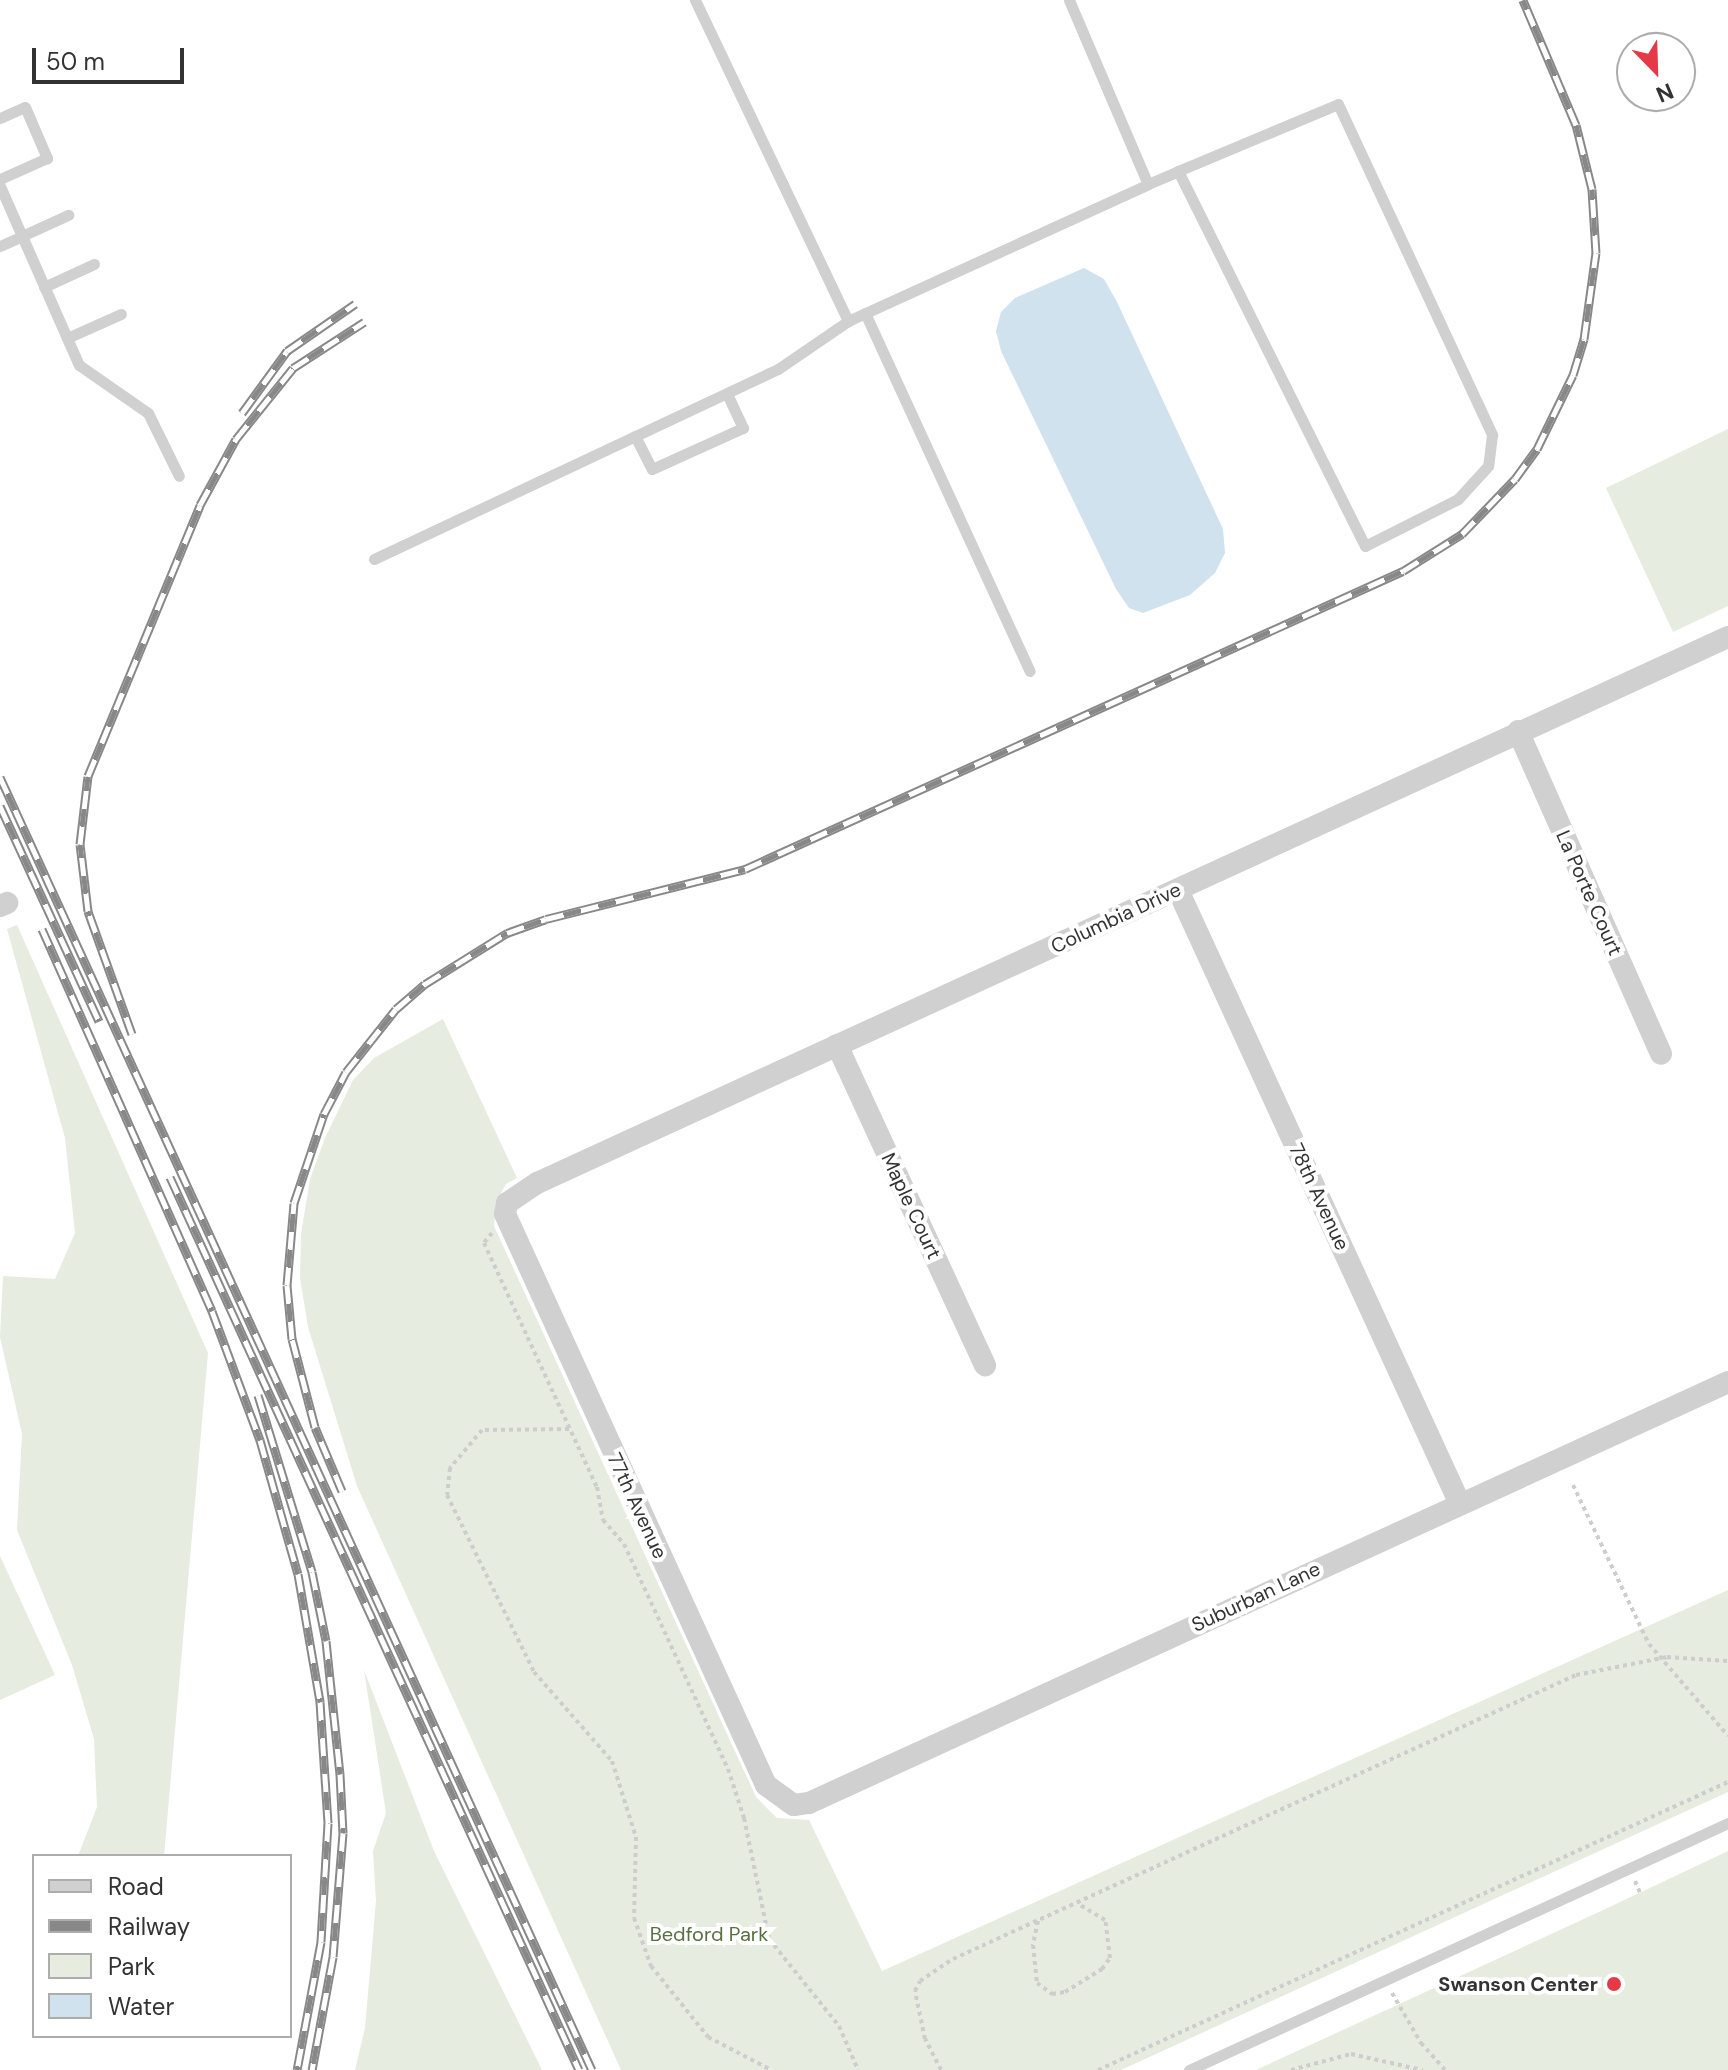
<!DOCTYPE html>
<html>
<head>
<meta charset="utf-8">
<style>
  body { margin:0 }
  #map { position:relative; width:1728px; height:2070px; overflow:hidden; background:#fff; font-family:"DM Sans",sans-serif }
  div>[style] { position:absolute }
  .green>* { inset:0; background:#e6ecdf }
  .water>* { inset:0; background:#cfe2ee }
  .path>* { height:4px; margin-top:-2px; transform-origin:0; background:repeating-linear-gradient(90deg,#cdcdcd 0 4px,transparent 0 8px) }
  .lane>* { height:11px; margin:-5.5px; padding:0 5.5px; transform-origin:5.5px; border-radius:5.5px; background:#d0d0d0 }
  .street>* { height:22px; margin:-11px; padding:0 11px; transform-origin:11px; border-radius:11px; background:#d0d0d0 }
  .rail>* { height:9px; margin-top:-4.5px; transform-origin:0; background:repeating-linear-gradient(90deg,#fff 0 18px,#888 0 36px); box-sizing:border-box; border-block:2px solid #888 }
  .dots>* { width:22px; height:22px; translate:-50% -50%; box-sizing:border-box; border:4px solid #fff; border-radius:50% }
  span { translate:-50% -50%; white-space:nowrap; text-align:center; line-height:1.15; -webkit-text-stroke:8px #fff; paint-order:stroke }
  .street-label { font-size:20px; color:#333 }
  .park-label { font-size:20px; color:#56703f }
  .poi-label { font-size:20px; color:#333; font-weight:700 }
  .right { translate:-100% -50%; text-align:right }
  .legend { position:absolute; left:32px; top:1854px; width:260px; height:184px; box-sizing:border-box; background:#fff; border:2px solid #adadad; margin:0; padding:10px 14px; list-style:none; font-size:24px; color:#333 }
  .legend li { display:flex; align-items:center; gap:16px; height:40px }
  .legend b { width:40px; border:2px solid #adadad }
  .north { position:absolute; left:1616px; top:32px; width:80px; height:80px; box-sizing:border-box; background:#fff; border:2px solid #adadad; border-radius:50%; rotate:157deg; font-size:22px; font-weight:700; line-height:32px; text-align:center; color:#333 }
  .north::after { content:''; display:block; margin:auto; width:28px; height:36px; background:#e63946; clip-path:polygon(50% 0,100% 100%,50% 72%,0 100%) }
  .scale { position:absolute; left:32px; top:48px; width:152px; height:36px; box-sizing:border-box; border:4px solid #333; border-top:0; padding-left:10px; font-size:24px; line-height:28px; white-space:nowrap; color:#333; -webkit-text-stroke:6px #fff; paint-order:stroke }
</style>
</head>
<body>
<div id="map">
  <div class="green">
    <i style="clip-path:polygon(1728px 429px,1728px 606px,1673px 632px,1606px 488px)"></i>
    <i style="clip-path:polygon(17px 925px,208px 1353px,164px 1856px,78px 1856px,97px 1807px,94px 1739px,72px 1665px,17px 1530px,22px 1434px,0 1337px,3px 1276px,55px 1279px,75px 1233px,65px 1138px,7px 929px)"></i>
    <i style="clip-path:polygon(443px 1019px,517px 1178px,506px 1184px,496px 1202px,494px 1226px,756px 1797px,777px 1818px,809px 1820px,882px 1971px,1728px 1590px,1728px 1792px,1121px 2070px,621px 2070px,357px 1486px,308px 1327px,300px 1278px,301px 1234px,310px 1179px,325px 1138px,353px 1080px,374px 1058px)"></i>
    <i style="clip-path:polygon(0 1556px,55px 1675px,0 1700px)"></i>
    <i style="clip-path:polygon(364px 1670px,434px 1851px,542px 2070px,355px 2070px,365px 2028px,376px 1901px,373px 1851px,386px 1813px)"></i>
    <i style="clip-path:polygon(1728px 1851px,1728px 2070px,1256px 2070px,1599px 1912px)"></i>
  </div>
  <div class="water">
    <i style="clip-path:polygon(1084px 268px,1104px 279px,1117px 302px,1223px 529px,1225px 553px,1215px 573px,1190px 595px,1143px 613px,1129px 608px,1116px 589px,1001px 351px,996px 331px,1001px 312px,1015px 298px)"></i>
  </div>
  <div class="path">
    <i style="left:492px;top:1233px;width:13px;rotate:129deg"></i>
    <i style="left:484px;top:1243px;width:269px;rotate:65.2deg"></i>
    <i style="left:597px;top:1487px;width:34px;rotate:80deg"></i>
    <i style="left:603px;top:1520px;width:32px;rotate:49deg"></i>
    <i style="left:624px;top:1544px;width:248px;rotate:65.2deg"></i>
    <i style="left:728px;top:1769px;width:52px;rotate:71.9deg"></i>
    <i style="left:744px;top:1818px;width:124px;rotate:78.3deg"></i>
    <i style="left:769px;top:1939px;width:112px;rotate:51.2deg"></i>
    <i style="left:839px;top:2026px;width:48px;rotate:66.6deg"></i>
    <i style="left:569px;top:1429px;width:87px;rotate:179.3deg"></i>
    <i style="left:482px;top:1430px;width:50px;rotate:130.1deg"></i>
    <i style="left:450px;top:1468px;width:27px;rotate:96deg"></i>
    <i style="left:447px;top:1495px;width:197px;rotate:63.8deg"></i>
    <i style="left:534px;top:1672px;width:118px;rotate:48.8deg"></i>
    <i style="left:612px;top:1761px;width:80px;rotate:72.5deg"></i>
    <i style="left:636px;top:1837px;width:81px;rotate:91.4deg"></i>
    <i style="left:634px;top:1918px;width:51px;rotate:70.5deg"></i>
    <i style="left:651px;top:1966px;width:91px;rotate:51.2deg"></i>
    <i style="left:708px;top:2037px;width:71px;rotate:27.6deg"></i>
    <i style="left:1573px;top:1485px;width:176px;rotate:64.5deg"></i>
    <i style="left:1649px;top:1644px;width:121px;rotate:49.3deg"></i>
    <i style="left:1635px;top:1881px;width:13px;rotate:67deg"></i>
    <i style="left:1038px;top:1921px;width:25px;rotate:102deg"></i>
    <i style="left:1033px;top:1945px;width:38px;rotate:84deg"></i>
    <i style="left:1037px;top:1983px;width:19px;rotate:36deg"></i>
    <i style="left:1052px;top:1994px;width:13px;rotate:-9deg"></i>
    <i style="left:1065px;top:1992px;width:44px;rotate:-31.9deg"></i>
    <i style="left:1102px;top:1969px;width:14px;rotate:-54deg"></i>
    <i style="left:1110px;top:1958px;width:38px;rotate:-97deg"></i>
    <i style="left:1105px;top:1920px;width:29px;rotate:-149deg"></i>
    <i style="left:1392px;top:1993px;width:58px;rotate:59.9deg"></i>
    <i style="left:1421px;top:2043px;width:36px;rotate:48deg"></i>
    <i style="left:941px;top:2070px;width:35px;rotate:-117deg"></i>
    <i style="left:925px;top:2039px;width:49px;rotate:-101.8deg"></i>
    <i style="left:915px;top:1991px;width:11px;rotate:-63deg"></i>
    <i style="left:920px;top:1981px;width:40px;rotate:-34deg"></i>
    <i style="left:953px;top:1959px;width:685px;rotate:-24.51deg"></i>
    <i style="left:1576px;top:1675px;width:93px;rotate:-11.2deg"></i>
    <i style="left:1667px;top:1657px;width:61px;rotate:3.8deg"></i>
    <i style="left:1098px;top:2070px;width:693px;rotate:-24.57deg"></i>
    <i style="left:1291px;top:2070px;width:62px;rotate:-14.9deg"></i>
    <i style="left:1351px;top:2054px;width:73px;rotate:12.7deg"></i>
  </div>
  <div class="lane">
    <i style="left:695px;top:0;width:356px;rotate:64.5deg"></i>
    <i style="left:848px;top:321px;width:330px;rotate:-24.5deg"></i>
    <i style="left:1148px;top:184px;width:33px;rotate:-23deg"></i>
    <i style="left:1178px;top:171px;width:173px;rotate:-22.7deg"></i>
    <i style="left:1338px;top:104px;width:365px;rotate:65deg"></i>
    <i style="left:1492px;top:435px;width:31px;rotate:97deg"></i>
    <i style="left:1488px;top:466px;width:45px;rotate:132.3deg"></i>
    <i style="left:1458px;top:499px;width:104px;rotate:153.2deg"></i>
    <i style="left:1365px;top:546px;width:419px;rotate:-116.5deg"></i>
    <i style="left:1069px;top:0;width:200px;rotate:66.8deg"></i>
    <i style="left:0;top:118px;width:27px;rotate:-24deg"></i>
    <i style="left:25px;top:107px;width:56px;rotate:66.7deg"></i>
    <i style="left:47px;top:158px;width:51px;rotate:155.9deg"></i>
    <i style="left:0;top:186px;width:55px;rotate:66.3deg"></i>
    <i style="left:22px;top:236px;width:51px;rotate:-24.5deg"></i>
    <i style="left:0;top:246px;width:24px;rotate:-24deg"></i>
    <i style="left:22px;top:236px;width:141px;rotate:66.2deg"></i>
    <i style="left:79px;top:365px;width:84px;rotate:34.8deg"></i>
    <i style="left:148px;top:413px;width:70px;rotate:63.8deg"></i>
    <i style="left:44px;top:287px;width:55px;rotate:-24.7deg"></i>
    <i style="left:865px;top:313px;width:394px;rotate:65.3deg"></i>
    <i style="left:67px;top:338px;width:59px;rotate:-24deg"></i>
    <i style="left:635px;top:436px;width:37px;rotate:63deg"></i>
    <i style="left:652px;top:469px;width:100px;rotate:-24.3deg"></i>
    <i style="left:743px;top:428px;width:38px;rotate:-115deg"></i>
    <i style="left:374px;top:559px;width:446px;rotate:-25.2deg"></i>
    <i style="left:778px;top:369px;width:85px;rotate:-34.4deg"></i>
    <i style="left:1189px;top:2070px;width:593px;rotate:-24.62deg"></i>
  </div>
  <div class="street">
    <i style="left:1728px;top:637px;width:1310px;rotate:155.37deg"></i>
    <i style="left:537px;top:1183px;width:36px;rotate:146deg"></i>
    <i style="left:507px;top:1203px;width:11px;rotate:100deg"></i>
    <i style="left:505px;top:1214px;width:628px;rotate:65.44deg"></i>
    <i style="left:766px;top:1785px;width:34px;rotate:36deg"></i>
    <i style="left:794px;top:1805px;width:15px;rotate:-8deg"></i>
    <i style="left:809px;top:1803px;width:1011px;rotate:-24.61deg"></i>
    <i style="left:1518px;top:731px;width:353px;rotate:66.1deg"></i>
    <i style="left:1178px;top:890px;width:676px;rotate:65.33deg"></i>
    <i style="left:0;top:906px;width:8px;rotate:-23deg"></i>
    <i style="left:837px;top:1045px;width:353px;rotate:65.2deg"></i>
  </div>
  <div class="rail">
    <i style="left:242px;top:413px;width:77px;rotate:-54deg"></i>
    <i style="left:287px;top:351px;width:83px;rotate:-34.7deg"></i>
    <i style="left:0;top:777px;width:1422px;rotate:65.4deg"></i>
    <i style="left:0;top:806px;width:237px;rotate:65.3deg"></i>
    <i style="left:42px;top:929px;width:418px;rotate:66deg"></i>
    <i style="left:212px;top:1311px;width:138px;rotate:69.6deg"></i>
    <i style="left:260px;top:1440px;width:139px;rotate:74.2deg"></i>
    <i style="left:298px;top:1574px;width:130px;rotate:80.2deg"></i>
    <i style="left:320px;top:1702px;width:121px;rotate:86.2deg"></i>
    <i style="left:328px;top:1823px;width:119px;rotate:93.4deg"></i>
    <i style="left:321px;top:1942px;width:130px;rotate:100.6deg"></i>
    <i style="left:132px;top:1034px;width:131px;rotate:-109.7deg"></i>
    <i style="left:88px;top:911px;width:67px;rotate:-96.8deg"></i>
    <i style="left:80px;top:844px;width:68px;rotate:-83.3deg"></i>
    <i style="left:88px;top:776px;width:293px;rotate:-67.5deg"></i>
    <i style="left:200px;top:505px;width:75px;rotate:-61.4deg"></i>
    <i style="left:236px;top:439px;width:91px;rotate:-51.2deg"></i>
    <i style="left:293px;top:368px;width:85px;rotate:-32.9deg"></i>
    <i style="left:170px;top:1177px;width:982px;rotate:65.39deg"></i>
    <i style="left:258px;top:1395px;width:185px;rotate:73deg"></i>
    <i style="left:312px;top:1572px;width:70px;rotate:78.5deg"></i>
    <i style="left:326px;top:1641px;width:134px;rotate:84deg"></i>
    <i style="left:340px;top:1774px;width:59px;rotate:87.1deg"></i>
    <i style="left:343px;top:1833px;width:124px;rotate:94.6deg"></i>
    <i style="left:333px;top:1957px;width:115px;rotate:100.5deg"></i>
    <i style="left:342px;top:1491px;width:69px;rotate:-112.9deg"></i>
    <i style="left:315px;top:1427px;width:91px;rotate:-104.6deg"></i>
    <i style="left:292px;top:1339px;width:54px;rotate:-95.3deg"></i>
    <i style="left:287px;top:1285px;width:82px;rotate:-85.1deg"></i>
    <i style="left:294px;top:1203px;width:94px;rotate:-71.4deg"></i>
    <i style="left:324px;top:1114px;width:47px;rotate:-62.4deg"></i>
    <i style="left:346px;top:1072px;width:80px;rotate:-51.6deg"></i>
    <i style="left:396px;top:1009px;width:38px;rotate:-41deg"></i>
    <i style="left:425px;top:984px;width:97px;rotate:-31.9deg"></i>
    <i style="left:507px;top:933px;width:41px;rotate:-19.7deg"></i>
    <i style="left:546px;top:919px;width:205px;rotate:-14.1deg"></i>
    <i style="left:745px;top:869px;width:722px;rotate:-24.37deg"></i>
    <i style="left:1403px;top:571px;width:70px;rotate:-32.1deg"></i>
    <i style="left:1462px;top:534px;width:76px;rotate:-46.1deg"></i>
    <i style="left:1515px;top:479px;width:37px;rotate:-54deg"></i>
    <i style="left:1537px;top:449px;width:82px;rotate:-64.1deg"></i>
    <i style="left:1573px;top:375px;width:38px;rotate:-73deg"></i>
    <i style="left:1584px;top:339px;width:87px;rotate:-82.1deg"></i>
    <i style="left:1596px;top:253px;width:64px;rotate:-93.6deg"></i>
    <i style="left:1592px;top:189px;width:66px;rotate:-104deg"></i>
    <i style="left:1576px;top:125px;width:136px;rotate:-113deg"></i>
  </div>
  <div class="dots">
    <i style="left:1614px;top:1984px;background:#e63946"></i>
  </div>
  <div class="street-label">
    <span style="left:1589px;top:893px;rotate:66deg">La Porte Court</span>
    <span style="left:1116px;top:918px;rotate:-25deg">Columbia Drive</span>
    <span style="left:1319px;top:1197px;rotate:65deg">78th Avenue</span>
    <span style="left:911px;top:1206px;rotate:65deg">Maple Court</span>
    <span style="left:637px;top:1506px;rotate:65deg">77th Avenue</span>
    <span style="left:1256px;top:1597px;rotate:-25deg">Suburban Lane</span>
  </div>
  <div class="park-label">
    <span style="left:709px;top:1934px">Bedford Park</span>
  </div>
  <div class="poi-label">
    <span class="right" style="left:1598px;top:1984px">Swanson Center</span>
  </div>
  <ul class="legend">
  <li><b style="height:10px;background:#d0d0d0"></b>Road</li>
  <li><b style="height:10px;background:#888"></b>Railway</li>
  <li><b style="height:22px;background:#e6ecdf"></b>Park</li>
  <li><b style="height:22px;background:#cfe2ee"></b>Water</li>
  </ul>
  <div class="north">N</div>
  <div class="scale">50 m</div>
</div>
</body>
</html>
